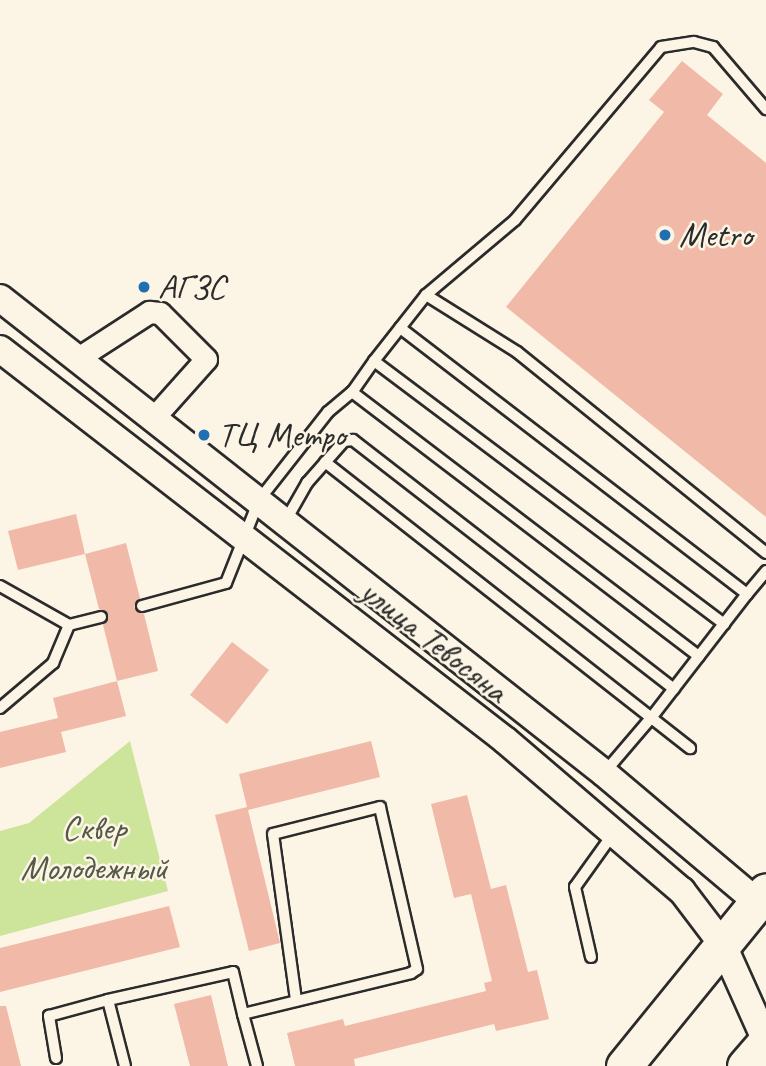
<!DOCTYPE html>
<html>
<head>
<meta charset="utf-8">
<style>
  body { margin:0 }
  #map { position:relative; width:766px; height:1066px; overflow:hidden; background:#fcf5e5; font-family:Caveat,sans-serif }
  div>[style] { position:absolute }
  .green>* { inset:0; background:#cde59b }
  .building>* { inset:0; background:#f1b9a7 }
  .roads { filter:drop-shadow(2px 0 #2b2b2b) drop-shadow(-2px 0 #2b2b2b) drop-shadow(0 2px #2b2b2b) drop-shadow(0 -2px #2b2b2b) }
  .service>* { height:10px; margin:-5px; padding:0 5px; transform-origin:5px; border-radius:5px; background:#fcf5e5 }
  .minor>* { height:21px; margin:-10.5px; padding:0 10.5px; transform-origin:10.5px; border-radius:10.5px; background:#fcf5e5 }
  .tertiary>* { height:26px; margin:-13px; padding:0 13px; transform-origin:13px; border-radius:13px; background:#fcf5e5 }
  .primary>* { height:35px; margin:-17.5px; padding:0 17.5px; transform-origin:17.5px; border-radius:17.5px; background:#fcf5e5 }
  .dots>* { width:19px; height:19px; translate:-50% -50%; box-sizing:border-box; border:4px solid #fcf5e5; border-radius:50% }
  span { translate:-50% -50%; white-space:nowrap; text-align:center; line-height:1.15; -webkit-text-stroke:5px #fcf5e5; paint-order:stroke }
  .poi-label { font-size:35px; color:#2b2b2b }
  .left { translate:0 -50%; text-align:left }
  .street-label { font-size:35px; color:#2b2b2b }
  .park-label { font-size:35px; color:#545a47 }
</style>
</head>
<body>
<div id="map">
  <div class="green">
    <i style="clip-path:polygon(130px 741px,168px 891px,0 936px,0 831px,29px 823px)"></i>
  </div>
  <div class="building">
    <i style="clip-path:polygon(682px 61px,723px 94px,707px 115px,766px 163px,766px 517px,506px 307px,664px 112px,649px 100px)"></i>
    <i style="clip-path:polygon(76px 514px,85px 554px,18px 570px,8px 531px)"></i>
    <i style="clip-path:polygon(126px 543px,140px 598px,134px 607px,144px 614px,158px 671px,117px 681px,103px 625px,108px 614px,99px 609px,85px 554px)"></i>
    <i style="clip-path:polygon(232px 642px,269px 670px,227px 724px,190px 695px)"></i>
    <i style="clip-path:polygon(117px 681px,126px 716px,61px 732px,66px 752px,0 768px,0 732px,58px 718px,53px 698px)"></i>
    <i style="clip-path:polygon(371px 741px,380px 777px,248px 810px,280px 943px,249px 951px,215px 815px,247px 807px,239px 774px)"></i>
    <i style="clip-path:polygon(467px 795px,491px 889px,506px 885px,528px 972px,537px 970px,549px 1019px,496px 1031px,494px 1024px,354px 1059px,355px 1066px,295px 1066px,287px 1033px,343px 1019px,345px 1026px,486px 991px,484px 983px,492px 981px,471px 894px,454px 898px,431px 804px)"></i>
    <i style="clip-path:polygon(169px 906px,180px 947px,0 992px,0 948px)"></i>
    <i style="clip-path:polygon(211px 995px,228px 1066px,190px 1066px,174px 1004px)"></i>
    <i style="clip-path:polygon(0 1006px,6px 1006px,21px 1066px,0 1066px)"></i>
  </div>
  <div class="roads">
    <div class="service">
      <i style="left:426px;top:295px;width:116px;rotate:-40.1deg"></i>
      <i style="left:515px;top:220px;width:226px;rotate:-49.8deg"></i>
      <i style="left:661px;top:47px;width:33px;rotate:-9deg"></i>
      <i style="left:694px;top:42px;width:20px;rotate:15deg"></i>
      <i style="left:713px;top:47px;width:82px;rotate:49.5deg"></i>
      <i style="left:400px;top:328px;width:42px;rotate:-51.8deg"></i>
      <i style="left:426px;top:295px;width:107px;rotate:32.1deg"></i>
      <i style="left:517px;top:352px;width:320px;rotate:38.9deg"></i>
      <i style="left:374px;top:361px;width:38px;rotate:125deg"></i>
      <i style="left:352px;top:392px;width:436px;rotate:37.3deg"></i>
      <i style="left:325px;top:462px;width:464px;rotate:38.1deg"></i>
      <i style="left:286px;top:520px;width:43px;rotate:-60.4deg"></i>
      <i style="left:307px;top:483px;width:56px;rotate:-48.6deg"></i>
      <i style="left:344px;top:441px;width:9px;rotate:-6deg"></i>
      <i style="left:353px;top:440px;width:406px;rotate:37.8deg"></i>
      <i style="left:0;top:586px;width:79px;rotate:29.5deg"></i>
      <i style="left:69px;top:625px;width:33px;rotate:-14deg"></i>
      <i style="left:747px;top:594px;width:30px;rotate:-50deg"></i>
      <i style="left:142px;top:606px;width:87px;rotate:-15.3deg"></i>
      <i style="left:226px;top:583px;width:89px;rotate:-68.3deg"></i>
      <i style="left:259px;top:500px;width:112px;rotate:-51.9deg"></i>
      <i style="left:328px;top:412px;width:31px;rotate:-40deg"></i>
      <i style="left:0;top:708px;width:70px;rotate:-40.3deg"></i>
      <i style="left:53px;top:663px;width:41px;rotate:-67.2deg"></i>
      <i style="left:604px;top:773px;width:72px;rotate:-49.5deg"></i>
      <i style="left:651px;top:718px;width:157px;rotate:-52.3deg"></i>
      <i style="left:747px;top:594px;width:437px;rotate:-142.5deg"></i>
      <i style="left:400px;top:328px;width:42px;rotate:128.2deg"></i>
      <i style="left:374px;top:361px;width:438px;rotate:36.9deg"></i>
      <i style="left:591px;top:957px;width:72px;rotate:-102.9deg"></i>
      <i style="left:575px;top:887px;width:65px;rotate:-54.4deg"></i>
      <i style="left:108px;top:1000px;width:68px;rotate:75.6deg"></i>
      <i style="left:56px;top:1058px;width:43px;rotate:-99.5deg"></i>
      <i style="left:49px;top:1016px;width:61px;rotate:-15.2deg"></i>
      <i style="left:108px;top:1000px;width:128px;rotate:-12.6deg"></i>
      <i style="left:233px;top:972px;width:43px;rotate:76.6deg"></i>
      <i style="left:257px;top:1066px;width:54px;rotate:-105.1deg"></i>
      <i style="left:243px;top:1014px;width:173px;rotate:-13.7deg"></i>
      <i style="left:411px;top:973px;width:7px;rotate:-34deg"></i>
      <i style="left:417px;top:969px;width:166px;rotate:-102.9deg"></i>
      <i style="left:380px;top:807px;width:110px;rotate:165.8deg"></i>
      <i style="left:273px;top:834px;width:168px;rotate:82.1deg"></i>
    </div>
    <div class="minor">
      <i style="left:78px;top:358px;width:85px;rotate:-32.9deg"></i>
      <i style="left:149px;top:312px;width:11px;rotate:5deg"></i>
      <i style="left:160px;top:313px;width:65px;rotate:45deg"></i>
      <i style="left:206px;top:359px;width:76px;rotate:131.8deg"></i>
    </div>
    <div class="tertiary">
      <i style="left:0;top:298px;width:768px;rotate:38.18deg"></i>
      <i style="left:604px;top:773px;width:200px;rotate:40.1deg"></i>
      <i style="left:0;top:349px;width:639px;rotate:37.75deg"></i>
      <i style="left:505px;top:740px;width:233px;rotate:40.5deg"></i>
      <i style="left:682px;top:891px;width:68px;rotate:52.8deg"></i>
      <i style="left:723px;top:945px;width:105px;rotate:65.9deg"></i>
    </div>
    <div class="primary">
      <i style="left:624px;top:1066px;width:225px;rotate:-50.9deg"></i>
      <i style="left:745px;top:1066px;width:32px;rotate:-49deg"></i>
    </div>
  </div>
  <div class="dots">
    <i style="left:665px;top:235px;background:#1f6fb2"></i>
    <i style="left:144px;top:287px;background:#1f6fb2"></i>
    <i style="left:204px;top:435px;background:#1f6fb2"></i>
  </div>
  <div class="poi-label">
    <span class="left" style="left:679px;top:235px">Metro</span>
    <span class="left" style="left:158px;top:287px">АГЗС</span>
    <span class="left" style="left:218px;top:435px">ТЦ Метро</span>
  </div>
  <div class="street-label">
    <span style="left:434px;top:641px;rotate:38deg">улица Тевосяна</span>
  </div>
  <div class="park-label">
    <span style="left:94px;top:848px">Сквер<br>Молодежный</span>
  </div>
</div>
</body>
</html>
